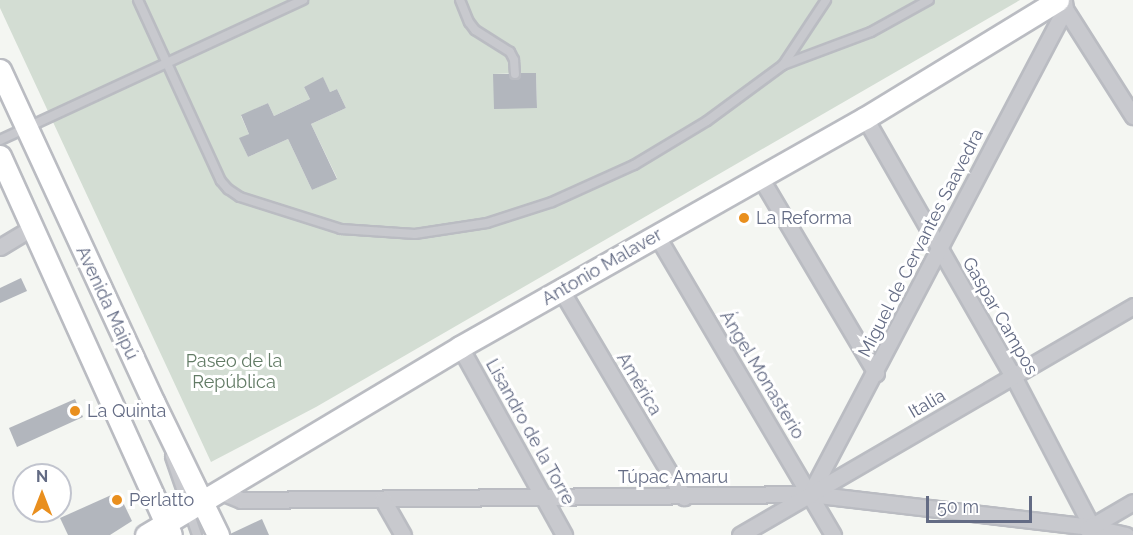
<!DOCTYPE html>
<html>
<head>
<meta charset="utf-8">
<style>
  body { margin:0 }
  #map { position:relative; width:1133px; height:535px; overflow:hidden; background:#f4f6f2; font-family:Raleway,sans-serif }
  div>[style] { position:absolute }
  .green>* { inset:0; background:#d3ddd3 }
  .building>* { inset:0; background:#b2b6bd }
  .roads { filter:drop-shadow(2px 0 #babcc2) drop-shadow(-2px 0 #babcc2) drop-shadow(0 2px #babcc2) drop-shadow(0 -2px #babcc2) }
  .lane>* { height:8px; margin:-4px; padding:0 4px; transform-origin:4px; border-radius:4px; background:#c8c9ce }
  .street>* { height:15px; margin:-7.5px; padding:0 7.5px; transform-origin:7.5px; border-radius:7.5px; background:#c8c9ce }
  .secondary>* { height:21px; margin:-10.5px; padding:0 10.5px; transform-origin:10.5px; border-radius:10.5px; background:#fff }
  .dots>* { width:16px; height:16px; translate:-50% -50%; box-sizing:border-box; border:3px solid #fff; border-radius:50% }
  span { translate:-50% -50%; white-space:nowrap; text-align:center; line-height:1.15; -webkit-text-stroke:6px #fff; paint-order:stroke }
  .poi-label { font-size:18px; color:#636b84 }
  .left { translate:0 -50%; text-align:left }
  .street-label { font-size:18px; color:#636b84 }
  .park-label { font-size:18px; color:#627b65 }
  .north { position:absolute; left:12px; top:463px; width:60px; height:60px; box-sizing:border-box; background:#fff; border:2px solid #c1c4ce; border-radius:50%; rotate:0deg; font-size:16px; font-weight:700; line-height:24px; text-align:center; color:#636b84 }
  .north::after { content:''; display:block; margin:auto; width:21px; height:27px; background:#e98f1e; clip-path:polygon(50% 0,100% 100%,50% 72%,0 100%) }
  .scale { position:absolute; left:926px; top:496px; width:106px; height:27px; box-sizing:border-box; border:3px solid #636b84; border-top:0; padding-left:8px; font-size:18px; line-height:21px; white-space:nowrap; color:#636b84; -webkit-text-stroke:4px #fff; paint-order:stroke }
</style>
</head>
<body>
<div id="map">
  <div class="green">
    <i style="clip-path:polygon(evenodd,0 0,1020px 0,316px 407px,211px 462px,0 8px,0 0,536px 73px,537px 108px,493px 74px,536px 73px,0 0,323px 78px,330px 92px,337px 89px,346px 108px,311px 124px,337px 178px,312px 190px,288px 139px,248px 157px,240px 139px,249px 134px,241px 116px,268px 103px,274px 116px,310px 99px,304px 87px,323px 78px)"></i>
  </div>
  <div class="building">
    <i style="clip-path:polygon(521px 73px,536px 73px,537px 108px,494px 109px,493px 74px,509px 74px,515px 80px)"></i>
    <i style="clip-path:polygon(323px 77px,330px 92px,337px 89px,346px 108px,311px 124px,337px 179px,312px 190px,288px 139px,248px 157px,239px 138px,249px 134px,241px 115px,268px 103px,274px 116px,310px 99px,304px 87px)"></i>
    <i style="clip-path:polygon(21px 278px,27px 291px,0 303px,0 288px)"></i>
    <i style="clip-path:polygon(75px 399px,83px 417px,17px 447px,9px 428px)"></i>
    <i style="clip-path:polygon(118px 492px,132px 521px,110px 535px,68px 535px,60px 518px)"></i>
    <i style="clip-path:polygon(262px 519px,269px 535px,231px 535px,230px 534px)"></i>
  </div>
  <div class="roads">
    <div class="lane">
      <i style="left:138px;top:0;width:199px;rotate:65.4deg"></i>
      <i style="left:221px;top:181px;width:11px;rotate:49deg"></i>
      <i style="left:228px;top:189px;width:14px;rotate:34deg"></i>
      <i style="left:240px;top:197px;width:106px;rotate:17.6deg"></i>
      <i style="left:341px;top:229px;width:74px;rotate:3.9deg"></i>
      <i style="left:415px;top:234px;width:73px;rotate:-8.7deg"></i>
      <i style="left:487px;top:223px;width:68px;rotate:-17.9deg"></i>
      <i style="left:552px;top:202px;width:90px;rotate:-24.3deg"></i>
      <i style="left:634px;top:165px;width:85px;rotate:-31.1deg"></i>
      <i style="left:707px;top:121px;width:94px;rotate:-36.4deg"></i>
      <i style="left:783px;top:65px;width:78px;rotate:-56.5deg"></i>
      <i style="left:460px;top:0;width:24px;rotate:68deg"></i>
      <i style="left:469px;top:22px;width:10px;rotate:53deg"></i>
      <i style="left:475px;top:30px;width:41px;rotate:32.2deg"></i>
      <i style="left:510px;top:52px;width:9px;rotate:63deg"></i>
      <i style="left:514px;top:60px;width:14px;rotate:86deg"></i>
      <i style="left:783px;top:65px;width:94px;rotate:-20.6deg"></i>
      <i style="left:871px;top:32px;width:66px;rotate:-28.9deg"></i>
      <i style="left:0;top:140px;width:334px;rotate:-24.8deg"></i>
      <i style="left:170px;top:457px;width:83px;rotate:70.9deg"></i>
    </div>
    <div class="street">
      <i style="left:1064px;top:1px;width:8px;rotate:83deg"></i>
      <i style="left:1065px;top:9px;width:127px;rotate:57.6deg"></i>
      <i style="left:865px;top:118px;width:297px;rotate:60.2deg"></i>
      <i style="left:1013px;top:376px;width:177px;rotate:62.4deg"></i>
      <i style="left:760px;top:177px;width:228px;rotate:59.4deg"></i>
      <i style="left:657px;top:236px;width:347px;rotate:59.5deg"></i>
      <i style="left:0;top:247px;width:37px;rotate:-31deg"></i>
      <i style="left:561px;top:290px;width:241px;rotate:59.3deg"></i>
      <i style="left:460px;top:347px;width:215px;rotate:61deg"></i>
      <i style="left:219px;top:491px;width:24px;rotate:22deg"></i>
      <i style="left:241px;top:500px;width:569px;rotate:-0.6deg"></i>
      <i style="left:810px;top:494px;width:283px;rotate:6.7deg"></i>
      <i style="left:1091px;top:527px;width:36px;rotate:13deg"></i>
      <i style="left:810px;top:494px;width:548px;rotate:-62.27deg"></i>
      <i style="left:383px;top:500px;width:40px;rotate:60.3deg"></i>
      <i style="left:1087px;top:529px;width:53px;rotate:-30.4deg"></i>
      <i style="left:740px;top:535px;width:455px;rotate:-30.2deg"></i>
    </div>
    <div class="secondary">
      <i style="left:0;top:70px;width:367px;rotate:65.2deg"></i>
      <i style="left:154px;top:403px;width:147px;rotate:64.1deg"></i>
      <i style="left:0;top:156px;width:415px;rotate:65.7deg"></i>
      <i style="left:146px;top:535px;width:366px;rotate:-30.9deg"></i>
      <i style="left:460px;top:347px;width:465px;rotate:-29.5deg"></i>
      <i style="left:865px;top:118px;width:226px;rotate:-31.4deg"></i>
    </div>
  </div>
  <div class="dots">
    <i style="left:744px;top:218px;background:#e98f1e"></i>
    <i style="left:75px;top:411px;background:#e98f1e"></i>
    <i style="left:117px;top:500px;background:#e98f1e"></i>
  </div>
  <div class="poi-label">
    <span class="left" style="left:756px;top:218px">La Reforma</span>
    <span class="left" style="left:87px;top:411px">La Quinta</span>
    <span class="left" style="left:129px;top:500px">Perlatto</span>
  </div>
  <div class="street-label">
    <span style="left:921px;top:243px;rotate:-63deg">Miguel de Cervantes Saavedra</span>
    <span style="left:602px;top:267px;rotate:-30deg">Antonio Malaver</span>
    <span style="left:107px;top:303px;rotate:65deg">Avenida Maipú</span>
    <span style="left:1000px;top:316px;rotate:60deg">Gaspar Campos</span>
    <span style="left:762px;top:375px;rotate:59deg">Ángel Monasterio</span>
    <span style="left:639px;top:384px;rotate:59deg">América</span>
    <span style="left:927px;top:404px;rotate:-30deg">Italia</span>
    <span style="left:530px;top:432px;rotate:61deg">Lisandro de la Torre</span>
    <span style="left:673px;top:477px">Túpac Amaru</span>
  </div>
  <div class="park-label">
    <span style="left:234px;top:372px">Paseo de la<br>República</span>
  </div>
  <div class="north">N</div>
  <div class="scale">50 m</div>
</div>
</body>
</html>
